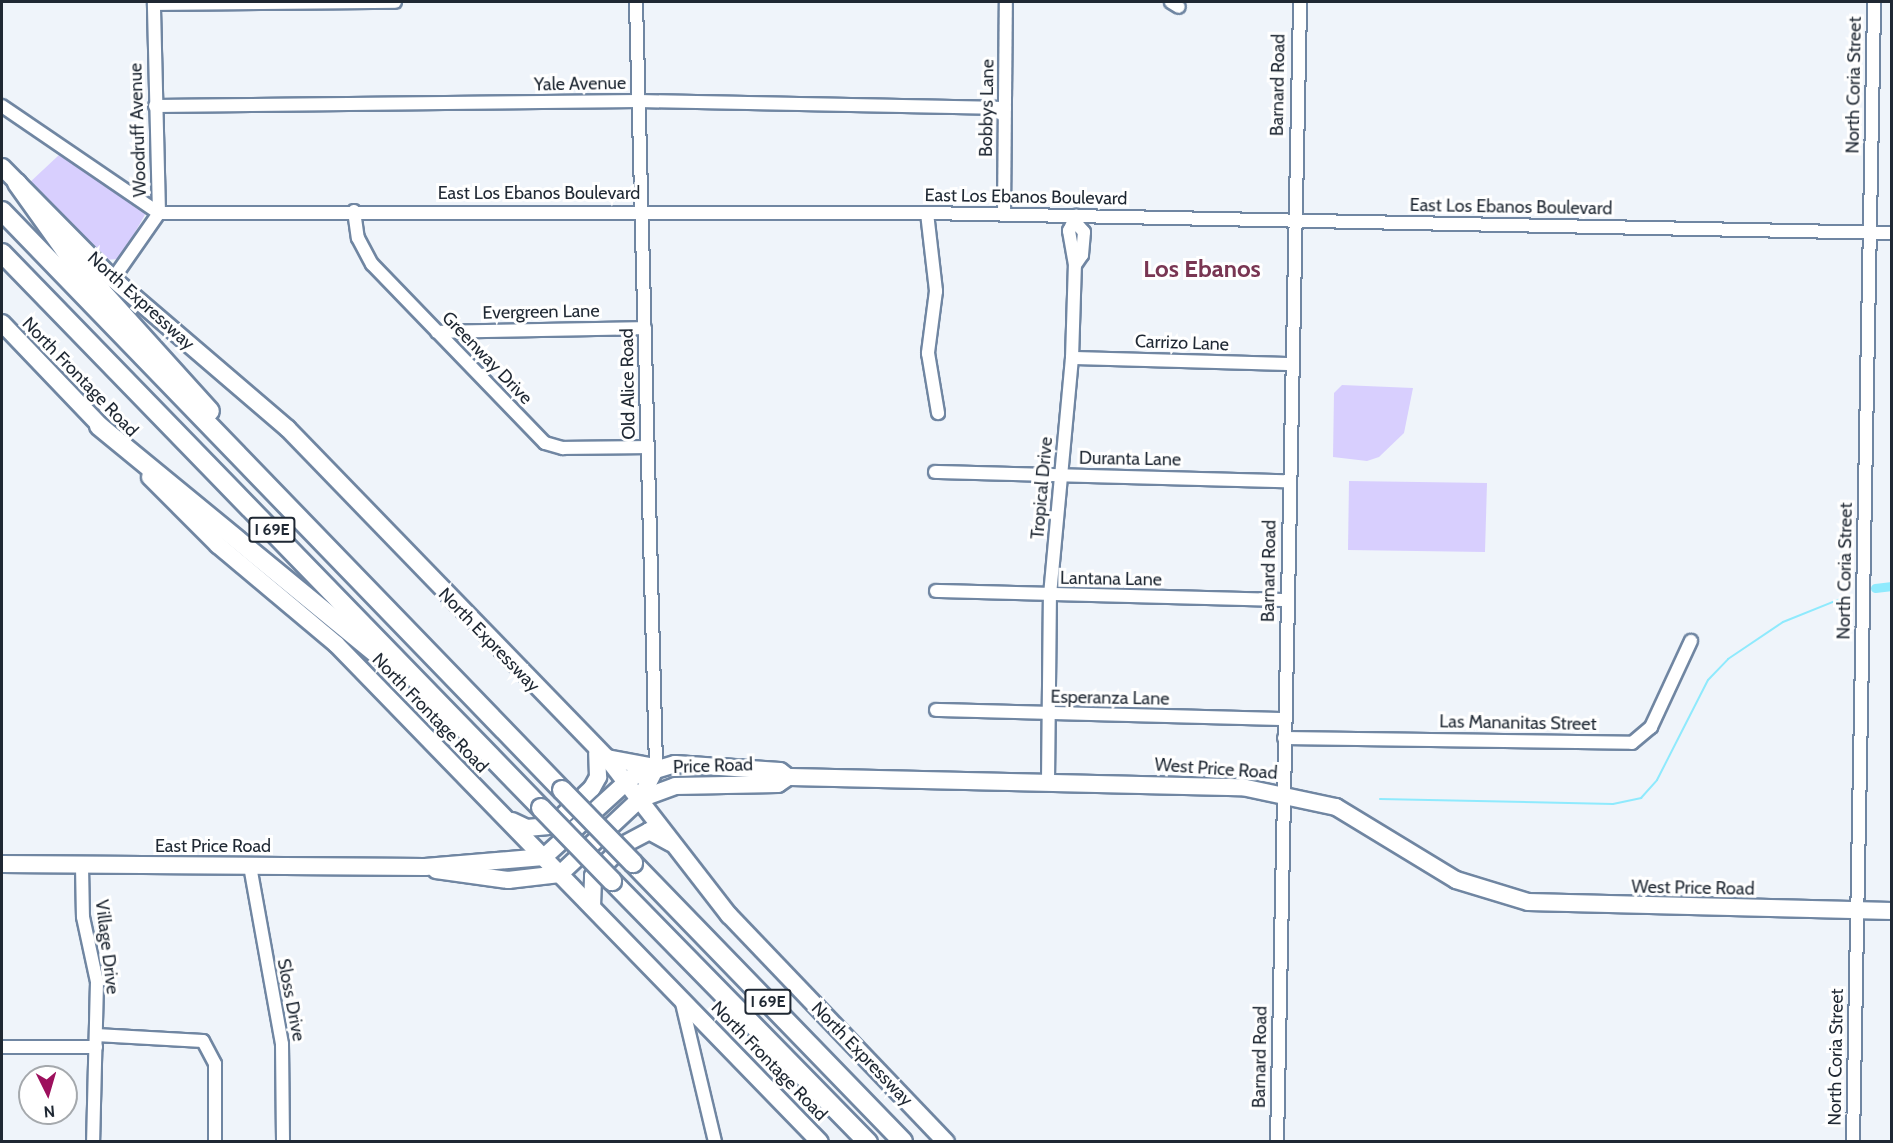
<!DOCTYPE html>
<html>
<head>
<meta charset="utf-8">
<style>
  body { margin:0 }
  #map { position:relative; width:1893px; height:1143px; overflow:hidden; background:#eff4fa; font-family:Cabin,sans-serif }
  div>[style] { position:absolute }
  .green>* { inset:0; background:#d8cffe }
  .stream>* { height:2px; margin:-1px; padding:0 1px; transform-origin:1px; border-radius:1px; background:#8feafd }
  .canal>* { height:9px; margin:-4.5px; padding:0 4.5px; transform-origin:4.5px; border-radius:4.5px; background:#8feafd }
  .roads { filter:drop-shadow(2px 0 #7086a2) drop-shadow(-2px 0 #7086a2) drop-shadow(0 2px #7086a2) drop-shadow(0 -2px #7086a2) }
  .minor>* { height:12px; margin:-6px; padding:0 6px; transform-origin:6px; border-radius:6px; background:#fff }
  .major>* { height:16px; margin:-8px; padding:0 8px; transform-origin:8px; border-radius:8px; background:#fff }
  .highway>* { height:18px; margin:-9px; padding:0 9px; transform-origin:9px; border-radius:9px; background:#fff }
  .bridges { filter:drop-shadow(2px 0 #7086a2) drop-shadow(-2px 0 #7086a2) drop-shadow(0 2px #7086a2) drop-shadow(0 -2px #7086a2) }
  .highway-bridge>* { height:18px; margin:-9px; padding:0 9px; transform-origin:9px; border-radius:9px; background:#fff }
  span { translate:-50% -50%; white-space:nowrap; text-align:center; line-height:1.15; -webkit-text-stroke:6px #fff; paint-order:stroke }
  .shield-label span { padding:2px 4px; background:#fff; border:2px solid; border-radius:4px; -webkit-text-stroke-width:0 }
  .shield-label { font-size:16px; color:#1f2833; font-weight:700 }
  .street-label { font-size:18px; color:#1f2833 }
  .district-label { font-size:24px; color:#793653; font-weight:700 }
  .frame { position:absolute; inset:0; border:3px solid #1f2833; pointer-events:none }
  .north { position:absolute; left:18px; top:1065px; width:60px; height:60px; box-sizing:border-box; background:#fff; border:2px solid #a5a9ad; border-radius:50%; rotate:175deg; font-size:16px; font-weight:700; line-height:24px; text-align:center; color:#1f2833 }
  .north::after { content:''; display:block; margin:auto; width:21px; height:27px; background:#9d105d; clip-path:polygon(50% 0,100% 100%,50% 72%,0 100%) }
</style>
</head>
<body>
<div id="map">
  <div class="green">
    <i style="clip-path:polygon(59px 155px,147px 211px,120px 259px,101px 260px,28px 184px)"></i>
    <i style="clip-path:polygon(1342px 385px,1413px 388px,1404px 433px,1379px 457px,1367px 461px,1333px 457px,1334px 393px)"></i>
    <i style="clip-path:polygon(1349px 481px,1487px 483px,1485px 552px,1348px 550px)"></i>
  </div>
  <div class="stream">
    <i style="left:1380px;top:799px;width:233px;rotate:1.2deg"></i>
    <i style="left:1613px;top:804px;width:29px;rotate:-12deg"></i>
    <i style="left:1641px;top:798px;width:24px;rotate:-48deg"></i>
    <i style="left:1657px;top:780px;width:112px;rotate:-63deg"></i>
    <i style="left:1708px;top:680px;width:29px;rotate:-46deg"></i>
    <i style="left:1728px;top:659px;width:66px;rotate:-33.9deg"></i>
    <i style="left:1783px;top:622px;width:72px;rotate:-21.9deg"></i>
  </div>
  <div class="canal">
    <i style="left:1875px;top:588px;width:17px;rotate:-7deg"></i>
  </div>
  <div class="roads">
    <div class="minor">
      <i style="left:636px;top:2px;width:765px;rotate:88.5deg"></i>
      <i style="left:1171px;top:2px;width:9px;rotate:32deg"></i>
      <i style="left:154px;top:4px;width:241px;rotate:-0.5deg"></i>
      <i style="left:2px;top:106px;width:190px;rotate:34.3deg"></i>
      <i style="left:155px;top:106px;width:484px;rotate:-0.6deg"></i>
      <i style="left:639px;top:101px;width:366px;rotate:1.1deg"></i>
      <i style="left:354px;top:211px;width:27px;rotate:82deg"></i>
      <i style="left:358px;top:238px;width:30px;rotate:62deg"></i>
      <i style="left:372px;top:264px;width:249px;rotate:46deg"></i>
      <i style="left:545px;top:443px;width:19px;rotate:16deg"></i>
      <i style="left:563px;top:448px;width:84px;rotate:-0.7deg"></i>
      <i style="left:159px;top:213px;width:768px"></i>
      <i style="left:927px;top:213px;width:965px;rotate:1.19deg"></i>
      <i style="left:927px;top:213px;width:79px;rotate:83.4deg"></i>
      <i style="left:936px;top:291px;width:63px;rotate:97.4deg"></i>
      <i style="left:928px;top:353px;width:61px;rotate:80.5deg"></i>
      <i style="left:1004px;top:215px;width:213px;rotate:-89.5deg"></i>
      <i style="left:1075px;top:265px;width:12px;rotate:-55deg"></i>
      <i style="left:1082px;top:255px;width:23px;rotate:-85deg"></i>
      <i style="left:1084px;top:232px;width:12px;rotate:-132deg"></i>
      <i style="left:113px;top:279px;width:80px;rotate:-55.1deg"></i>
      <i style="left:159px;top:213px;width:211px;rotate:-91.4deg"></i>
      <i style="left:437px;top:332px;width:208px;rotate:-1.1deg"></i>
      <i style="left:1072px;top:358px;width:218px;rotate:1.6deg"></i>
      <i style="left:935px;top:472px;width:353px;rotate:1.5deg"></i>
      <i style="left:936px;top:591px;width:350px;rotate:1.5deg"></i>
      <i style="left:936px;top:710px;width:348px;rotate:1.5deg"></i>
      <i style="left:1284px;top:738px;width:348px;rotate:0.8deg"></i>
      <i style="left:1632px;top:743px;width:25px;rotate:-40deg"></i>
      <i style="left:1651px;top:727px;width:95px;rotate:-65.1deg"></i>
      <i style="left:1048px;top:781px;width:186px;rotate:-89.4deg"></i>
      <i style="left:1050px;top:595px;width:238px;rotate:-84.7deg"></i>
      <i style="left:1072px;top:358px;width:93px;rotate:-88.2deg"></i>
      <i style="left:1075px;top:265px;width:35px;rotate:-100deg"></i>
      <i style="left:1069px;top:231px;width:17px;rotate:-65deg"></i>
      <i style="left:82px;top:866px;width:51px;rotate:88.9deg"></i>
      <i style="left:83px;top:917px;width:66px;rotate:77.8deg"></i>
      <i style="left:97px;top:982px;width:160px;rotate:91.4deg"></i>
      <i style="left:250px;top:866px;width:181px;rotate:79.8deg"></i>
      <i style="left:282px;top:1044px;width:98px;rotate:89.4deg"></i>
      <i style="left:681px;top:999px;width:147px;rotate:76.6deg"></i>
      <i style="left:96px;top:1035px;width:107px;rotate:3.2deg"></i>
      <i style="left:203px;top:1041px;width:26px;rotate:62deg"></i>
      <i style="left:215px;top:1064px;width:78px;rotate:90deg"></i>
      <i style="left:2px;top:1047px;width:94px"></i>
      <i style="left:1277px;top:1142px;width:1140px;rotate:-88.84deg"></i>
      <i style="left:1853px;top:1142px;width:1140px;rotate:-88.94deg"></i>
    </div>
    <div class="major">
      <i style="left:2px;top:167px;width:158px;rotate:45.3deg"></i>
      <i style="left:113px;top:279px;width:230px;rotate:40.6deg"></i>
      <i style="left:288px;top:429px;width:458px;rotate:45.9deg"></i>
      <i style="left:607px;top:758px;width:199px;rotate:52.2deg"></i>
      <i style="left:729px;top:915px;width:314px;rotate:46.3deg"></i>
      <i style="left:2px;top:323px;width:155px;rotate:46.3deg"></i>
      <i style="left:150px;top:477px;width:96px;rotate:45deg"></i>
      <i style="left:218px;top:545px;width:154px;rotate:40deg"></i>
      <i style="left:336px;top:644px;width:694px;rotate:45.82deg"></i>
      <i style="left:607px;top:758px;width:49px;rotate:10.6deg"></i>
      <i style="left:640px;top:799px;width:37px;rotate:-20deg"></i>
      <i style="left:675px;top:786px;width:103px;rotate:-1.1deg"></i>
      <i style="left:778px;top:784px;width:12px;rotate:-35deg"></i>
      <i style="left:512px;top:821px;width:17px;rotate:25deg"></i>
      <i style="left:527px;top:828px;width:25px;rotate:-5deg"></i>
      <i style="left:552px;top:826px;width:55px;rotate:-43.5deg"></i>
      <i style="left:592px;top:788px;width:13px;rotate:-61deg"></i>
      <i style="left:598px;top:777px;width:24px;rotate:-92deg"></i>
      <i style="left:2px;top:864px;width:423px;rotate:0.4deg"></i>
      <i style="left:425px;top:867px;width:119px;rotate:-4.8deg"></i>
      <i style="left:544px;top:857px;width:119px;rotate:-42.3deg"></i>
      <i style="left:632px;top:777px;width:45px;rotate:-16.8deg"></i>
      <i style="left:675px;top:764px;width:105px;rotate:3.8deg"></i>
      <i style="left:780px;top:771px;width:10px;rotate:37deg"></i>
      <i style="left:788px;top:777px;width:454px;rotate:1.3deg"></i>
      <i style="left:1242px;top:787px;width:96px;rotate:12deg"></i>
      <i style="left:1336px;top:807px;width:140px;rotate:31.3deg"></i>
      <i style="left:1456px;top:880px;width:75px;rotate:17deg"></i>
      <i style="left:1528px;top:902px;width:364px;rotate:1.4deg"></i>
      <i style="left:436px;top:870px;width:73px;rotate:7.9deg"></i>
      <i style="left:508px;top:880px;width:52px;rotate:-6.6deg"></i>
      <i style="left:560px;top:874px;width:110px;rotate:-43.2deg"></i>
      <i style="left:640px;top:799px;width:36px;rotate:-63deg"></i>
      <i style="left:592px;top:907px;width:31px;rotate:-88deg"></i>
      <i style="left:593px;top:876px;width:45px;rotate:-45deg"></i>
      <i style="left:625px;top:844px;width:27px;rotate:-28deg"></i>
      <i style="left:649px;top:831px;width:25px;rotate:29deg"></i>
    </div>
    <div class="highway">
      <i style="left:17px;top:183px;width:86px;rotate:54.5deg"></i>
      <i style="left:67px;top:253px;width:213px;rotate:47.9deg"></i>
      <i style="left:2px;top:211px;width:806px;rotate:45.96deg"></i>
      <i style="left:2px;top:253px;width:774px;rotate:45.84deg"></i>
      <i style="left:99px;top:426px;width:361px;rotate:39.4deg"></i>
      <i style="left:633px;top:863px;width:388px;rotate:45.9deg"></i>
      <i style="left:612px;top:881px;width:366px;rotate:45.6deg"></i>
    </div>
  </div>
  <div class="bridges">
    <div class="highway-bridge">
      <i style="left:562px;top:790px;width:102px;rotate:45.8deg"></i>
      <i style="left:541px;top:808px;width:102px;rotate:45.8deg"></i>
    </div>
  </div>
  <div class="shield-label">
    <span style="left:272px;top:530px">I 69E</span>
    <span style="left:768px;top:1002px">I 69E</span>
  </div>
  <div class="street-label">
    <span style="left:580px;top:84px;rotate:-1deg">Yale Avenue</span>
    <span style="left:1278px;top:85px;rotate:-89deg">Barnard Road</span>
    <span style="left:1854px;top:85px;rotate:-89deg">North Coria Street</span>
    <span style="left:987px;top:108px;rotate:-89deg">Bobbys Lane</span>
    <span style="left:138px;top:130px;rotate:-92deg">Woodruff Avenue</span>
    <span style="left:539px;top:193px">East Los Ebanos Boulevard</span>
    <span style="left:1026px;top:197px;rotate:1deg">East Los Ebanos Boulevard</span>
    <span style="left:1511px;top:207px;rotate:1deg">East Los Ebanos Boulevard</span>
    <span style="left:141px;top:301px;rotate:42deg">North Expressway</span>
    <span style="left:541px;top:312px;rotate:-1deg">Evergreen Lane</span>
    <span style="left:1182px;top:343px;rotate:2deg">Carrizo Lane</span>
    <span style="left:487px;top:358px;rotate:46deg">Greenway Drive</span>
    <span style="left:80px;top:377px;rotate:46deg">North Frontage Road</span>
    <span style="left:628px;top:384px;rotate:-91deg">Old Alice Road</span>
    <span style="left:1130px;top:459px;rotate:1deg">Duranta Lane</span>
    <span style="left:1042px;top:488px;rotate:-85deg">Tropical Drive</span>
    <span style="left:1269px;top:571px;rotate:-89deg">Barnard Road</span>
    <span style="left:1845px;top:571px;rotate:-89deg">North Coria Street</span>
    <span style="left:1111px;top:579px;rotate:1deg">Lantana Lane</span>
    <span style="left:489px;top:640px;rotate:46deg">North Expressway</span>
    <span style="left:1110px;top:698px;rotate:1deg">Esperanza Lane</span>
    <span style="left:430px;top:713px;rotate:46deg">North Frontage Road</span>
    <span style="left:1518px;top:723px;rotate:1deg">Las Mananitas Street</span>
    <span style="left:713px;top:766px;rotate:-2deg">Price Road</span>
    <span style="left:1216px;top:769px;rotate:4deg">West Price Road</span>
    <span style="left:213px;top:846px">East Price Road</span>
    <span style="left:1693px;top:888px;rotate:1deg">West Price Road</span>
    <span style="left:107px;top:947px;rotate:83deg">Village Drive</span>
    <span style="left:291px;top:1000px;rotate:79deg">Sloss Drive</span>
    <span style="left:862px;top:1054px;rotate:46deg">North Expressway</span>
    <span style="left:1260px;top:1057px;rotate:-89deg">Barnard Road</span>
    <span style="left:1836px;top:1057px;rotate:-89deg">North Coria Street</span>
    <span style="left:769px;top:1061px;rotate:46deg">North Frontage Road</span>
  </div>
  <div class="district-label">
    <span style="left:1202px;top:269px">Los Ebanos</span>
  </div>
  <div class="frame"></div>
  <div class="north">N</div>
</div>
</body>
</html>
